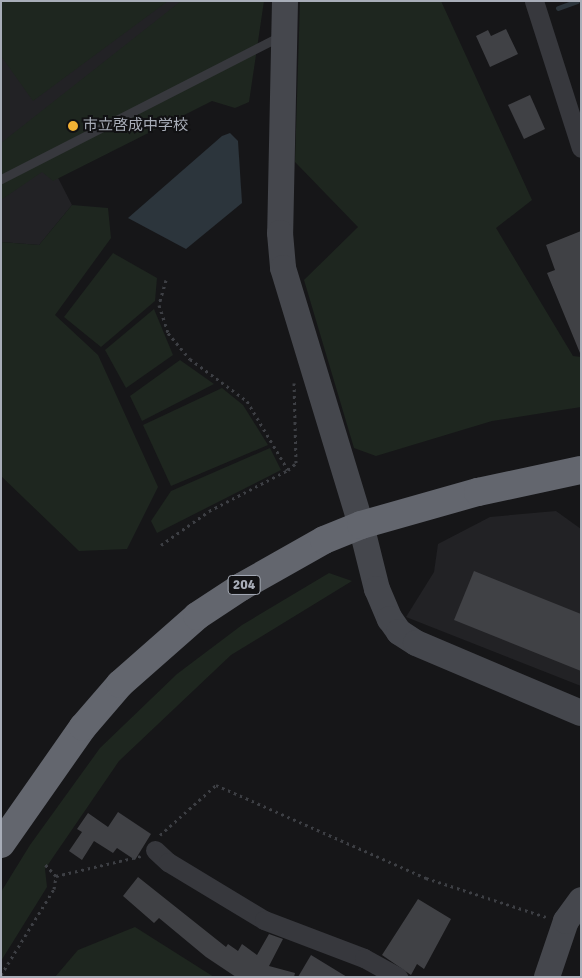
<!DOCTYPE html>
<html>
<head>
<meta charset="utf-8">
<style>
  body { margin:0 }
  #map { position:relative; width:582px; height:978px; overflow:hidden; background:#161618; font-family:Signika,"Noto Sans JP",sans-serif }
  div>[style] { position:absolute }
  .built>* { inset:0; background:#222225 }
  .green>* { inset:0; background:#1e261f }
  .water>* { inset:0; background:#2c353c }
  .stream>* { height:5px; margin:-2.5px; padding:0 2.5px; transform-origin:2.5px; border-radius:2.5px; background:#2c353c }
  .building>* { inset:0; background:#404145 }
  .path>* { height:3px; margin-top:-1.5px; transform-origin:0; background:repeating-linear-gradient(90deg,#3d3f44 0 2.5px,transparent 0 6.5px) }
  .lane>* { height:9px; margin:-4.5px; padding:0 4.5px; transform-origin:4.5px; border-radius:4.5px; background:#37383d }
  .street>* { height:19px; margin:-9.5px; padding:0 9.5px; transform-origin:9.5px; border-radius:9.5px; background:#37383d }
  .secondary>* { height:26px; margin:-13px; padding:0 13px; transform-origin:13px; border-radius:13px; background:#45474d }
  .highway>* { height:28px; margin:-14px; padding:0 14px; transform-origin:14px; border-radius:14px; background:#63666e }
  .dots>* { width:14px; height:14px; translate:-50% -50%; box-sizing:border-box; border:2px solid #111113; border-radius:50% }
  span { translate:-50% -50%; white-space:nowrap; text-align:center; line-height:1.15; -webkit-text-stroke:4px #111113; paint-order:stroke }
  .shield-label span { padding:1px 4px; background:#111113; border:1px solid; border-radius:4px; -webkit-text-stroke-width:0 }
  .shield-label { font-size:14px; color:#a8adb8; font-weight:700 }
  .poi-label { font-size:15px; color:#a8adb8 }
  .left { translate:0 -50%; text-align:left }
  .frame { position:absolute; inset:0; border:2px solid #a8adb8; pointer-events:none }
</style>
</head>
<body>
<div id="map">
  <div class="built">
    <i style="clip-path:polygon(1px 1px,236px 1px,56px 174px,72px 205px,39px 245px,1px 242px)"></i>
    <i style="clip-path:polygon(556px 511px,581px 529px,581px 686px,406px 617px,434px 572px,438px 544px,490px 517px)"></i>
  </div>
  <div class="green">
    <i style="clip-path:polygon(1px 1px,168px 1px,33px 101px,1px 56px)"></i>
    <i style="clip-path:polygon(181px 1px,264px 1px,249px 102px,235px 108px,212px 101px,53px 181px,42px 172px,1px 200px,1px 143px)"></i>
    <i style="clip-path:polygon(300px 1px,441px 1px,532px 200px,496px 228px,573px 356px,581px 357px,581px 407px,492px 421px,376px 456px,354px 448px,304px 280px,358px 227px,295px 162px)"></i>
    <i style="clip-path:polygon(72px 205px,108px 208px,111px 238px,55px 315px,98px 355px,158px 487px,127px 549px,79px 551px,1px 476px,1px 242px,39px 245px)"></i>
    <i style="clip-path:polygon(113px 253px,157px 278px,155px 301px,101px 347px,64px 317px)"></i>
    <i style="clip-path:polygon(154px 309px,173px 355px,126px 388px,105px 350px)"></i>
    <i style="clip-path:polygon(180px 360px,214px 384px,142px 421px,130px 396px)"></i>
    <i style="clip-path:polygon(222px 388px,243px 405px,268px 445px,171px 486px,143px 425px)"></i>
    <i style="clip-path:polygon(270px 448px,281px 470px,157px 533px,151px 521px,171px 491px)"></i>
    <i style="clip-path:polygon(329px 573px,352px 581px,231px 655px,119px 761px,45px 869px,47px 887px,1px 961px,1px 892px,30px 845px,100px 748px,177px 674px,242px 625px)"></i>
    <i style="clip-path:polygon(135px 927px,214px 977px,55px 977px,78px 950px)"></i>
  </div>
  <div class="water">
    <i style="clip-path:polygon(230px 133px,238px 141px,242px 203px,186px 249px,128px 218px,222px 136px)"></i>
  </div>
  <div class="stream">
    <i style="left:558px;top:8px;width:20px;rotate:-20deg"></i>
  </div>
  <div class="building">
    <i style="clip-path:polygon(506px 29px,518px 54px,490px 67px,476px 36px,488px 30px,491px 36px)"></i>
    <i style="clip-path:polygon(530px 95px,545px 129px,524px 139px,508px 105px)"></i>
    <i style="clip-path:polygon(581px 231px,581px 353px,580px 353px,547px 273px,555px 270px,546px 245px)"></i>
    <i style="clip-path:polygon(474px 571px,581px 614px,581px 671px,454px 620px)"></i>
    <i style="clip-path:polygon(118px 812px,151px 834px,135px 860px,117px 848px,113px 853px,94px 841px,82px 860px,69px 851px,82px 832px,77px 829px,88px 813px,108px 827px)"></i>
    <i style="clip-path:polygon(138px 877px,226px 947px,228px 944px,238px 951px,242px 944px,257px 955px,269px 934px,283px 939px,269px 966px,295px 973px,294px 977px,236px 977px,206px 957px,159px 918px,154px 923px,123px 896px)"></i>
    <i style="clip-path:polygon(418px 899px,451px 919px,424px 969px,417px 964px,411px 975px,382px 955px)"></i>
    <i style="clip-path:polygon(311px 955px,347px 977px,298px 977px)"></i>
  </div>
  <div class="path">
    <i style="left:166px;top:280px;width:26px;rotate:106deg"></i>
    <i style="left:159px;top:305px;width:29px;rotate:72deg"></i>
    <i style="left:168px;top:333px;width:34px;rotate:50deg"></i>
    <i style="left:190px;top:359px;width:71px;rotate:36.4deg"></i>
    <i style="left:247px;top:401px;width:80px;rotate:59.3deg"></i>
    <i style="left:161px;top:545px;width:59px;rotate:-35.3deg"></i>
    <i style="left:209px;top:511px;width:89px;rotate:-27.4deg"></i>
    <i style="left:288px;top:470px;width:11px;rotate:-41deg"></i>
    <i style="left:296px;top:463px;width:80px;rotate:-91.4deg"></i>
    <i style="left:160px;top:835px;width:75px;rotate:-41.8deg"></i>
    <i style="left:216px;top:785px;width:230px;rotate:23.9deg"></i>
    <i style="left:426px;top:878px;width:126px;rotate:18deg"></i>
    <i style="left:56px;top:876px;width:87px;rotate:-13.2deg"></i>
    <i style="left:1px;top:975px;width:101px;rotate:-58.4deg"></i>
    <i style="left:54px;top:889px;width:13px;rotate:-81deg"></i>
    <i style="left:56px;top:876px;width:19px;rotate:-133deg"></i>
  </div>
  <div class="lane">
    <i style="left:1px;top:179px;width:314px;rotate:-27.1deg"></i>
  </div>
  <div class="street">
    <i style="left:534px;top:1px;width:154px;rotate:72.3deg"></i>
    <i style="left:155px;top:850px;width:18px;rotate:43deg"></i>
    <i style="left:168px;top:862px;width:112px;rotate:31.1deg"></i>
    <i style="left:264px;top:920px;width:107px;rotate:20.8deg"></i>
    <i style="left:364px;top:958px;width:39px;rotate:29deg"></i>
  </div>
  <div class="secondary">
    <i style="left:285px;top:1px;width:232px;rotate:91.2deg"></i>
    <i style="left:280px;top:233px;width:35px;rotate:85deg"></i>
    <i style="left:283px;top:268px;width:269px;rotate:73.1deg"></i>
    <i style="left:361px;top:525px;width:66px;rotate:76deg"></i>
    <i style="left:377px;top:589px;width:33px;rotate:67deg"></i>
    <i style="left:390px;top:619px;width:16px;rotate:55deg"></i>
    <i style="left:399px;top:632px;width:20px;rotate:33deg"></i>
    <i style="left:416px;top:643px;width:179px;rotate:23deg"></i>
    <i style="left:547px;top:977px;width:59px;rotate:-71.3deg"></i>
    <i style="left:566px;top:921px;width:26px;rotate:-54deg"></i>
  </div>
  <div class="highway">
    <i style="left:1px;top:844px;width:143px;rotate:-55deg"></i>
    <i style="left:83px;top:727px;width:57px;rotate:-49.3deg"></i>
    <i style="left:120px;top:684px;width:103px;rotate:-41.4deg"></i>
    <i style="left:197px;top:616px;width:53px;rotate:-33.4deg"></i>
    <i style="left:241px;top:587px;width:95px;rotate:-29.5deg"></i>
    <i style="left:324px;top:540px;width:40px;rotate:-22deg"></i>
    <i style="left:361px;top:525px;width:122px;rotate:-15.8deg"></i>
    <i style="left:478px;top:492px;width:105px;rotate:-12.1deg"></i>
  </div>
  <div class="dots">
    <i style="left:73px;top:126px;background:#f2b134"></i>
  </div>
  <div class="shield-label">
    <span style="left:244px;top:585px">204</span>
  </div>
  <div class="poi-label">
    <span class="left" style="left:83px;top:126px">市立啓成中学校</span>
  </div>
  <div class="frame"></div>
</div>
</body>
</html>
